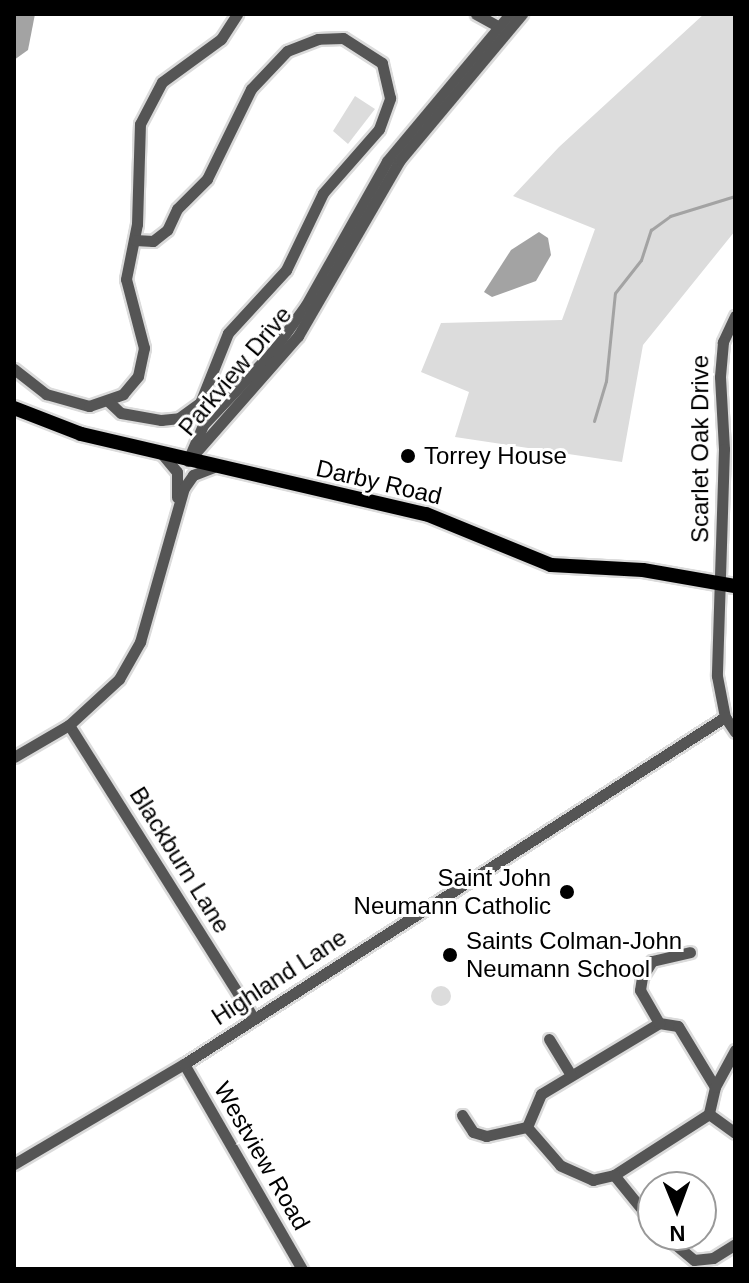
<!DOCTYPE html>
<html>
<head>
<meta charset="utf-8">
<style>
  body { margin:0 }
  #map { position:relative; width:749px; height:1283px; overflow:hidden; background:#fff; font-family:Arial,sans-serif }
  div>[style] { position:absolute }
  .green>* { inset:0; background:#dcdcdc }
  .round { border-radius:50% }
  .water>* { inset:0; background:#a3a3a3 }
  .stream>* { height:3px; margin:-1.5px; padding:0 1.5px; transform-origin:1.5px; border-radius:1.5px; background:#a3a3a3 }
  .roads { filter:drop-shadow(2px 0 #dbdbdb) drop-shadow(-2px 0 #dbdbdb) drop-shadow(0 2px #dbdbdb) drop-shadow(0 -2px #dbdbdb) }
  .minor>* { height:11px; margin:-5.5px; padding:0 5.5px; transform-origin:5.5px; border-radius:5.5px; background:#555 }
  .major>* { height:14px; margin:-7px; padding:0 7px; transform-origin:7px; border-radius:7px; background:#000 }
  .dots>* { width:22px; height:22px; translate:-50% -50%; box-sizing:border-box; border:4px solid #fff; border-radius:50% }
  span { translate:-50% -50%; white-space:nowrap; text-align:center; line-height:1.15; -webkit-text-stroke:6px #fff; paint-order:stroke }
  .street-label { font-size:24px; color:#000 }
  .poi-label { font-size:24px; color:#000 }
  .left { translate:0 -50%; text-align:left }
  .right { translate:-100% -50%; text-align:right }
  .frame { position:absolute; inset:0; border:16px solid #000; pointer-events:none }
  .north { position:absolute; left:637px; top:1171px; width:80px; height:80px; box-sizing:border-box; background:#fff; border:2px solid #999; border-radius:50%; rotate:179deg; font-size:22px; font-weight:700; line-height:32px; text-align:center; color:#000 }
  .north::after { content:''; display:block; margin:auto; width:28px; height:36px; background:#000; clip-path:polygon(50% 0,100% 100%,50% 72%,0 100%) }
</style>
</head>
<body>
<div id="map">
  <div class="green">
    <i style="clip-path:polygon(704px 14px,735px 14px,735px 231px,643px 345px,622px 462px,455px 437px,469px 392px,421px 372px,441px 323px,562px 320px,595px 229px,513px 196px,559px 147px)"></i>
    <i style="clip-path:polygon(355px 96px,375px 109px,348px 144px,333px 131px)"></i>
    <i class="round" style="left:431px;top:986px;width:20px;height:20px"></i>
  </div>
  <div class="water">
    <i style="clip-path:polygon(14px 14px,35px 14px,28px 50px,14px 60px)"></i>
    <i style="clip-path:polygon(539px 232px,548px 238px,551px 255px,536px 281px,492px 297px,484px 292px,511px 250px)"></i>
  </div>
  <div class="stream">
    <i style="left:594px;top:421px;width:42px;rotate:-73.3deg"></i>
    <i style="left:606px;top:381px;width:88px;rotate:-84.2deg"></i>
    <i style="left:615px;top:293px;width:42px;rotate:-51.8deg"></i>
    <i style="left:641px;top:260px;width:32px;rotate:-72deg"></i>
    <i style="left:651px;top:230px;width:24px;rotate:-36deg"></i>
    <i style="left:670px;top:216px;width:68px;rotate:-17.1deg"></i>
  </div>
  <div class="roads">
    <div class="minor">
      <i style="left:476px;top:14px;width:31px;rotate:29deg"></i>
      <i style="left:735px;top:316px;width:29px;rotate:115deg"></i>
      <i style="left:723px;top:342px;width:35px;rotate:95deg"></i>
      <i style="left:720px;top:377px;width:72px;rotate:86.8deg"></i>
      <i style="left:724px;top:449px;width:227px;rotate:91.8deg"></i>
      <i style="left:717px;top:676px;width:42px;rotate:79deg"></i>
      <i style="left:725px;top:717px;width:18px;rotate:56deg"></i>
      <i style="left:14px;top:369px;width:41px;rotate:38deg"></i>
      <i style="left:46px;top:394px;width:45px;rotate:15.6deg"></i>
      <i style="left:89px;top:406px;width:36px;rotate:-19deg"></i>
      <i style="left:123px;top:394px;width:23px;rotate:-50deg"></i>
      <i style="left:138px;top:376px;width:29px;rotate:-78deg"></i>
      <i style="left:144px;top:348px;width:71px;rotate:-104.6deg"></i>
      <i style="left:126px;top:279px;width:56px;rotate:-78.7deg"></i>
      <i style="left:137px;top:224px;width:100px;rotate:-88.3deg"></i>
      <i style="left:140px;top:124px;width:47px;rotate:-62.4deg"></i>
      <i style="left:162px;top:82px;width:73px;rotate:-36.1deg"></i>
      <i style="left:221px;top:39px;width:30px;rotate:-57deg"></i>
      <i style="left:109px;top:402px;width:16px;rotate:43deg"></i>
      <i style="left:121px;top:413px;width:41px;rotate:9.9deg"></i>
      <i style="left:161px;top:420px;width:18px;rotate:-6deg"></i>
      <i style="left:179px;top:418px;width:26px;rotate:-36deg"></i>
      <i style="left:200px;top:403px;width:75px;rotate:-68.2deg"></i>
      <i style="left:228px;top:333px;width:86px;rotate:-47.4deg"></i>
      <i style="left:286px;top:270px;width:85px;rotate:-64.3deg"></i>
      <i style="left:323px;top:193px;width:85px;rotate:-48.8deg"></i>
      <i style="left:379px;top:129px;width:33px;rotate:-70deg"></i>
      <i style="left:390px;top:98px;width:36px;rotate:-103deg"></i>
      <i style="left:382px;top:63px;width:46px;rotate:-147.3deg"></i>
      <i style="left:343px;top:38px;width:25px;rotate:178deg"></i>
      <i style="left:318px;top:39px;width:33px;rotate:159deg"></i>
      <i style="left:287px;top:51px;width:52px;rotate:133.5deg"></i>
      <i style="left:251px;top:89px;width:100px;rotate:116.1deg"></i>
      <i style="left:207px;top:179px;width:42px;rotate:135deg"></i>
      <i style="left:177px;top:209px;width:23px;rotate:115deg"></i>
      <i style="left:167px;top:230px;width:18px;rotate:142deg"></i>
      <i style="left:153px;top:241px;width:18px;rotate:-177deg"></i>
      <i style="left:162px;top:454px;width:23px;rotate:50deg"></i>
      <i style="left:177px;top:472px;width:25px;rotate:90deg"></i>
      <i style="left:189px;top:458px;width:36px;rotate:-67deg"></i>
      <i style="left:203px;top:425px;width:100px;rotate:-46.6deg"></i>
      <i style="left:272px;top:352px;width:58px;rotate:-54.1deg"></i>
      <i style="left:306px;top:305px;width:165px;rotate:-60.6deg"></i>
      <i style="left:387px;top:161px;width:192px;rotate:-50.1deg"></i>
      <i style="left:188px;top:461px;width:167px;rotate:-48.7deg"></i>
      <i style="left:298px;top:336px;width:203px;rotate:-59.9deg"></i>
      <i style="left:400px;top:160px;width:190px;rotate:-50.1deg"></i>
      <i style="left:69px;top:725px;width:347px;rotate:57.8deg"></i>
      <i style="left:14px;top:757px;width:64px;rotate:-30.2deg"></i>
      <i style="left:69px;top:725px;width:68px;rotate:-42.6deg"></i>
      <i style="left:119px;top:679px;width:43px;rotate:-60.4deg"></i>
      <i style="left:140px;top:642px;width:160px;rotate:-74.1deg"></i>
      <i style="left:184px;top:488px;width:16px;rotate:-55deg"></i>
      <i style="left:193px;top:475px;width:22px;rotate:-21deg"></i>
      <i style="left:659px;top:1023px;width:19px;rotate:9deg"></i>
      <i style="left:678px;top:1026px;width:71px;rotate:58.8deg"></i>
      <i style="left:715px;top:1087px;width:28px;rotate:103deg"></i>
      <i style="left:709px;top:1114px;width:113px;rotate:147.3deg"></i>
      <i style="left:614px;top:1175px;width:22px;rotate:167deg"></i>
      <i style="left:593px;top:1180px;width:36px;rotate:-156deg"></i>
      <i style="left:560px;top:1165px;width:50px;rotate:-131deg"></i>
      <i style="left:527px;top:1127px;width:36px;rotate:-67deg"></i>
      <i style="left:541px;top:1094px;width:138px;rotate:-31deg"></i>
      <i style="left:659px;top:1023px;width:38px;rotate:-120deg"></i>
      <i style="left:640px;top:990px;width:13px;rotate:-81deg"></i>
      <i style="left:642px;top:977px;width:19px;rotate:-58deg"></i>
      <i style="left:652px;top:961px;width:39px;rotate:-13deg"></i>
      <i style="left:549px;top:1039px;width:42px;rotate:58.6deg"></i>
      <i style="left:184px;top:1064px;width:237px;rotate:60.1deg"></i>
      <i style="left:715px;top:1087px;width:42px;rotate:-61.6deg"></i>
      <i style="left:709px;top:1114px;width:32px;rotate:36deg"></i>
      <i style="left:462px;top:1115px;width:20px;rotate:57deg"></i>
      <i style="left:473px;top:1132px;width:14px;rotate:17deg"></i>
      <i style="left:486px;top:1136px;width:42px;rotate:-12.4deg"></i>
      <i style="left:14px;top:1164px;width:197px;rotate:-30.5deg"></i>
      <i style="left:184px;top:1064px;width:643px;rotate:-32.68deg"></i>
      <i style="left:614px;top:1175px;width:62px;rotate:50.9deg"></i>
      <i style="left:664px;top:1235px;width:39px;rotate:40deg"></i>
      <i style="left:694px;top:1260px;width:19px;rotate:-6deg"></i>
      <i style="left:713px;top:1258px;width:26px;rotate:-32deg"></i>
    </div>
    <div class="major">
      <i style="left:14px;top:408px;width:72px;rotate:21.2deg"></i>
      <i style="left:81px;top:434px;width:354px;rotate:13.1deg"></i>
      <i style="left:426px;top:514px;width:135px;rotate:22.2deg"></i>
      <i style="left:551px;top:565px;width:92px;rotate:3.1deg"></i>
      <i style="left:643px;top:570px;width:93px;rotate:9.9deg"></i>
    </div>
  </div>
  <div class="dots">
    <i style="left:408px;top:456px;background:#000"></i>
    <i style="left:567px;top:892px;background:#000"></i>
    <i style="left:450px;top:955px;background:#000"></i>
  </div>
  <div class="street-label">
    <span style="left:235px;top:371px;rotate:-50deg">Parkview Drive</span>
    <span style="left:700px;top:449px;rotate:-90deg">Scarlet Oak Drive</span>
    <span style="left:379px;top:482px;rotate:13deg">Darby Road</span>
    <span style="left:180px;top:860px;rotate:58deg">Blackburn Lane</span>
    <span style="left:279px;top:977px;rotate:-33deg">Highland Lane</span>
    <span style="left:262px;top:1156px;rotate:60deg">Westview Road</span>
  </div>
  <div class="poi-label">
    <span class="left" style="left:424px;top:456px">Torrey House</span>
    <span class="right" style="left:551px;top:892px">Saint John<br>Neumann Catholic</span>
    <span class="left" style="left:466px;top:955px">Saints Colman-John<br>Neumann School</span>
  </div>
  <div class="frame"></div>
  <div class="north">N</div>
</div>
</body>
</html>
